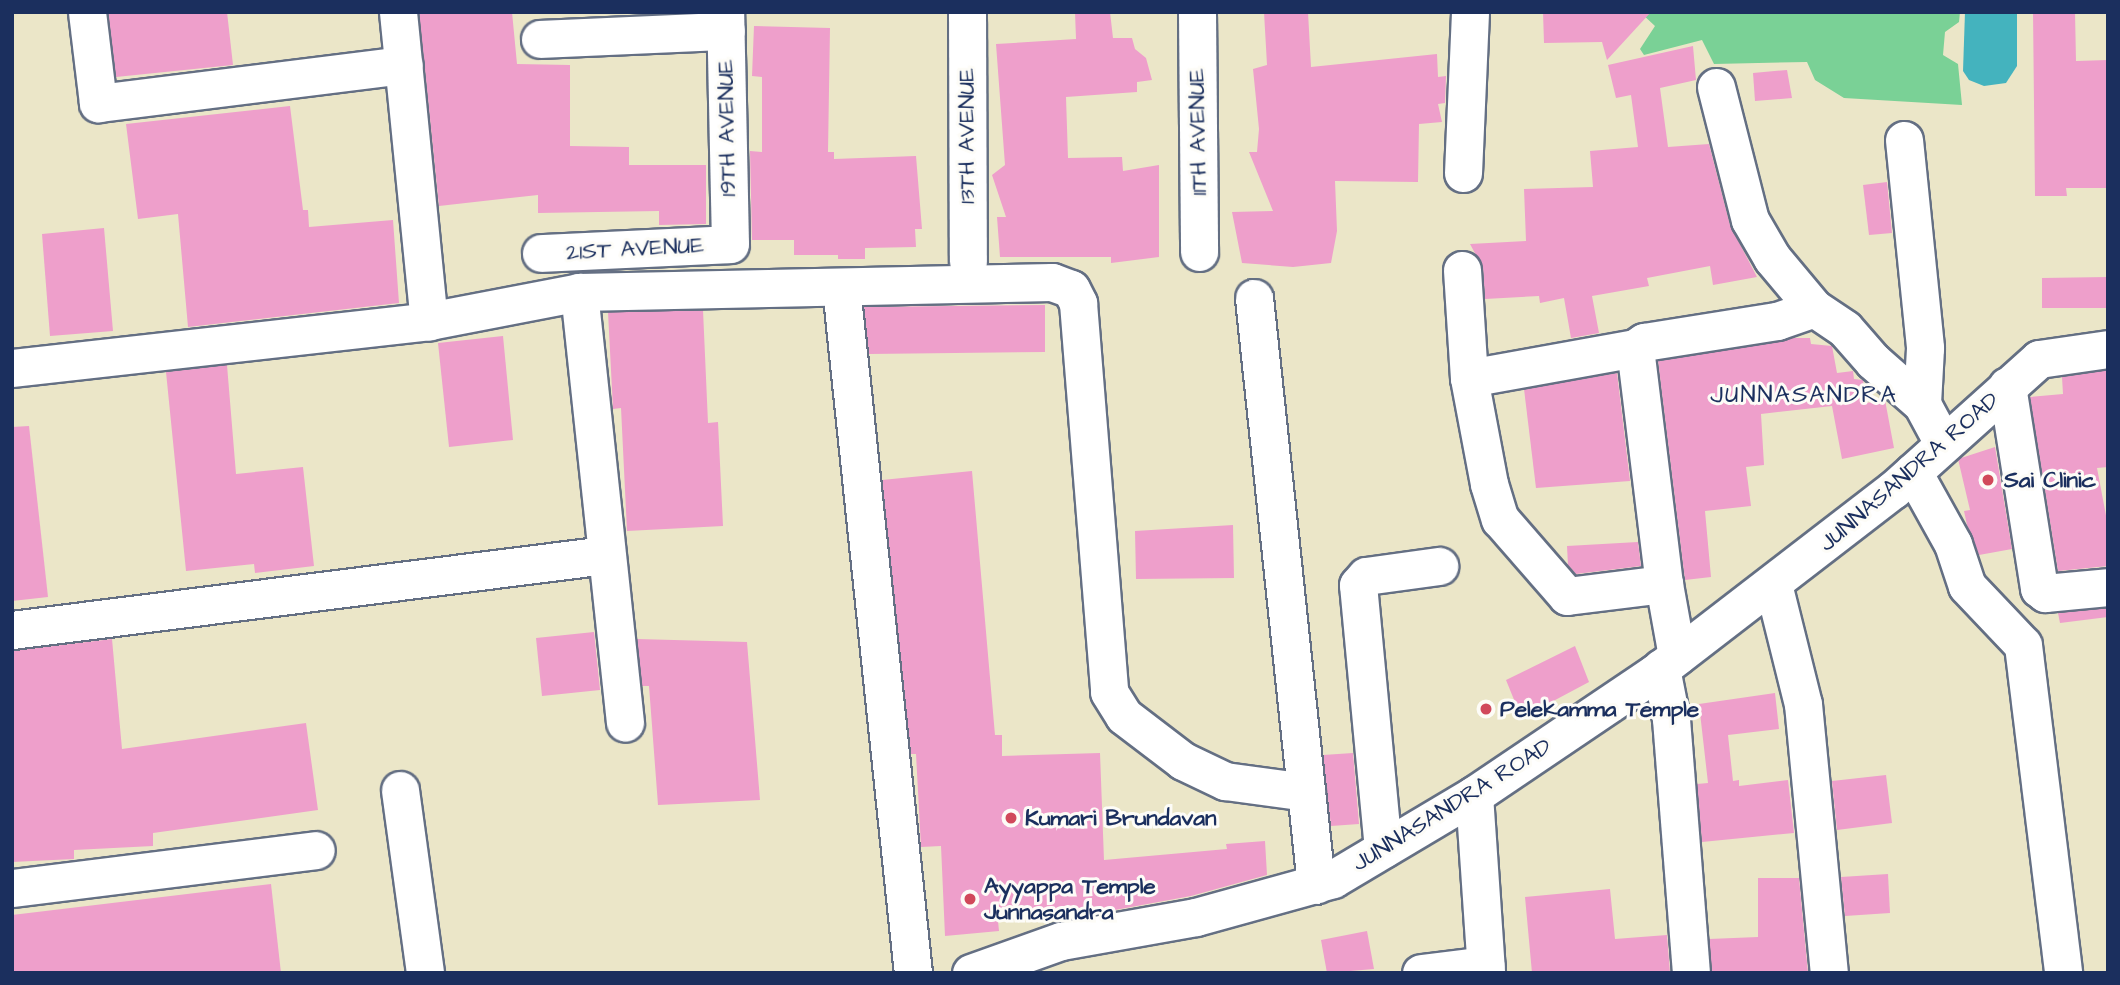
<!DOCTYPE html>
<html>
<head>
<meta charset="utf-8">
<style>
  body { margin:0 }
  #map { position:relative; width:2120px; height:985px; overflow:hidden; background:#ebe6c8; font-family:"Architects Daughter",sans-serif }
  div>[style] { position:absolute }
  .green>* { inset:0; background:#7ad196 }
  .water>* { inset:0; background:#44b3be }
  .building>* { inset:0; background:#ee9fcb }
  .roads { filter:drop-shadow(2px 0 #646f83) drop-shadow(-2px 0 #646f83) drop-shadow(0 2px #646f83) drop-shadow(0 -2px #646f83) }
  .minor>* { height:37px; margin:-18.5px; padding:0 18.5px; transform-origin:18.5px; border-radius:18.5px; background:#fff }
  .dots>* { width:19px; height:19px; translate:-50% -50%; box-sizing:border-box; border:4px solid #fdfcf7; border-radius:50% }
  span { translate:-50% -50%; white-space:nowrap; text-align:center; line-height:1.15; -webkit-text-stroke:6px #fdfcf7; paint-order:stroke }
  .street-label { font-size:23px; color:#1b2f5e }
  .poi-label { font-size:23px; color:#1b2f5e; font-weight:700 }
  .left { translate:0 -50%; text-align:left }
  .neighbourhood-label { font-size:24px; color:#1b2f5e; letter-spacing:2px }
  .frame { position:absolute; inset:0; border:14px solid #1b2f5e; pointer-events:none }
</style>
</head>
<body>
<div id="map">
  <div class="green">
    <i style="clip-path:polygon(1640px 12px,1960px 12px,1959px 22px,1945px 32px,1943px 55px,1958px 64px,1962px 105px,1844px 98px,1815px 80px,1807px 62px,1714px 64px,1702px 40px,1644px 55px,1640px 49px,1655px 26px)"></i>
  </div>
  <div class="water">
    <i style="clip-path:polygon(1965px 12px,2017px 12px,2017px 66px,2006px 83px,1984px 86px,1969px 80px,1963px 71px)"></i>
  </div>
  <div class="building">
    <i style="clip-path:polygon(108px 12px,227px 12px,233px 65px,116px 77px)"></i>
    <i style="clip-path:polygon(419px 12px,512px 12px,517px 64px,570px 65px,570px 146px,629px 147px,629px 165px,706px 165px,706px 224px,659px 225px,659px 211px,538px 213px,538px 195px,439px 206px)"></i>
    <i style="clip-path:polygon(1075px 12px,1110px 12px,1113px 38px,1132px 38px,1135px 49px,1146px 58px,1152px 80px,1137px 82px,1137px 92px,1066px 97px,1068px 158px,1122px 157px,1123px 171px,1159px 165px,1159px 257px,1111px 263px,1111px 257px,1000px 257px,997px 217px,1006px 217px,992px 175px,1005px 165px,996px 44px,1076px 39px)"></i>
    <i style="clip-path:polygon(1264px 12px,1308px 12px,1311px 67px,1437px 54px,1438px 77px,1446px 76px,1445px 103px,1438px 104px,1442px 122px,1419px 124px,1418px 182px,1335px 181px,1337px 231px,1331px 263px,1293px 267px,1242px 263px,1232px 212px,1273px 211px,1249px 152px,1257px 152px,1259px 129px,1253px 69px,1267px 65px)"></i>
    <i style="clip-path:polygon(1543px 12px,1651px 12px,1607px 60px,1602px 42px,1544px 43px)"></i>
    <i style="clip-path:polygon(2033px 12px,2075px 12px,2076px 61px,2108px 60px,2108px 188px,2066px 188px,2067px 196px,2035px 196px)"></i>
    <i style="clip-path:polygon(754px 26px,830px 28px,828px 152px,834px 152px,834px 159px,916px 156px,922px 229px,915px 229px,916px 247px,865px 248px,865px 259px,838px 259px,838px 255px,794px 255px,794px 240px,752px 240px,750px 151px,762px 152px,762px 77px,752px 76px)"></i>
    <i style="clip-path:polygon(1693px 46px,1696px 80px,1660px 88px,1668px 147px,1709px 144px,1730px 225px,1757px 277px,1713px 285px,1710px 266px,1647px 278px,1649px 286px,1592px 296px,1599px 333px,1571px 338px,1564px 298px,1540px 303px,1539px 296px,1485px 299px,1483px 268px,1470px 244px,1526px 241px,1524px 189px,1593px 187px,1590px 151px,1638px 147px,1631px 95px,1616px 98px,1608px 65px)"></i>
    <i style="clip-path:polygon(1787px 70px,1792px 98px,1755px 101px,1753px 73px)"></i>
    <i style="clip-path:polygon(290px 106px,303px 210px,308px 210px,309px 227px,393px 220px,399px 303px,188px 327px,178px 214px,138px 219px,126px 124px)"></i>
    <i style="clip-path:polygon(1887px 182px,1892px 233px,1869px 235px,1863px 185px)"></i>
    <i style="clip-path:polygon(104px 228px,113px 331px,50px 336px,42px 234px)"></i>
    <i style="clip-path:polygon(2108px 277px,2108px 308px,2042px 308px,2042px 278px)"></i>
    <i style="clip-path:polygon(1045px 305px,1045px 352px,869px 354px,864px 307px)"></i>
    <i style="clip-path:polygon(703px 310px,708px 423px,718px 422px,723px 526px,627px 531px,621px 408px,613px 409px,608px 312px)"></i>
    <i style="clip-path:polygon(503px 336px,513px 440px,449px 447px,438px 343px)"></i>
    <i style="clip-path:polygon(1792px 338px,1810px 338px,1811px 344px,1832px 346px,1837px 373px,1853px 371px,1854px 379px,1863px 380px,1866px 403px,1885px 400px,1894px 448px,1842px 459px,1832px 406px,1761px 414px,1764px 465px,1746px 467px,1751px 506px,1705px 511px,1711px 577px,1685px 580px,1658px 361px)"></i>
    <i style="clip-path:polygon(227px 365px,236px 474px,303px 467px,314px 566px,255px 573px,254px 564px,186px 571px,166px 372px)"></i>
    <i style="clip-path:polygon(2108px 370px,2108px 467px,2097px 468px,2108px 526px,2108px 566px,2058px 571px,2030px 397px,2063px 394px,2062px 377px)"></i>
    <i style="clip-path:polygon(1617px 373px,1630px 481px,1536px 488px,1524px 389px)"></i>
    <i style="clip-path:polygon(29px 426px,48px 597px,12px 601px,12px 427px)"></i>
    <i style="clip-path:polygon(1995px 447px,2012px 549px,1979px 555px,1967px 525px,1964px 511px,1970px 510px,1958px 459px)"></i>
    <i style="clip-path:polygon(972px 471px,995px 735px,1002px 735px,1002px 756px,1100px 753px,1104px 860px,1227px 849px,1226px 844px,1265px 841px,1267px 875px,1191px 896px,1104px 912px,998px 921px,999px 931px,945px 936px,941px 846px,921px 847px,916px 754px,911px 754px,882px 480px)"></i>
    <i style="clip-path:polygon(1233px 525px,1234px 578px,1136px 579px,1135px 531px)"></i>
    <i style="clip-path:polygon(1638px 542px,1641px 566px,1576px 574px,1568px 565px,1567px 546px)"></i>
    <i style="clip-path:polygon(2108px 608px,2108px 617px,2060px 623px,2058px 613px)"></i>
    <i style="clip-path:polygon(594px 632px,600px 690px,542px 696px,536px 638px)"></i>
    <i style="clip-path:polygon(112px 639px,122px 749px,306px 723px,318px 810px,153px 833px,153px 846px,74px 850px,74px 859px,12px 862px,12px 651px)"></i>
    <i style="clip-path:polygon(637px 639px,747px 642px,760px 800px,658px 805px,649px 686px,642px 686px)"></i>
    <i style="clip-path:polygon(1575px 646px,1589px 682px,1527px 715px,1525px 709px,1519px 712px,1506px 680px)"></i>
    <i style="clip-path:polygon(1775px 693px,1779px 729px,1728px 735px,1733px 781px,1739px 780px,1739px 786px,1788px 780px,1794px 833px,1702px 842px,1697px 784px,1708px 783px,1699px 704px)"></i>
    <i style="clip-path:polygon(1353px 753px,1359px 824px,1331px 826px,1323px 755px)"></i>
    <i style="clip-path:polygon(1886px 775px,1892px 823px,1837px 830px,1832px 781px)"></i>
    <i style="clip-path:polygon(1888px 874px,1890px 913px,1845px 916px,1841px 877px)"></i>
    <i style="clip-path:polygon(1758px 878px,1799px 878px,1808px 973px,1712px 973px,1709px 939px,1758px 937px)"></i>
    <i style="clip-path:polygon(271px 884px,281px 973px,12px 973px,12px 915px)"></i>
    <i style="clip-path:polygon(1610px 889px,1615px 939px,1667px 935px,1670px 973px,1532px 973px,1525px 897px)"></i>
    <i style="clip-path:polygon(1367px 931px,1374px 969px,1327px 973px,1321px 940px)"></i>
  </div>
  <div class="roads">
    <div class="minor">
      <i style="left:87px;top:12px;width:92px;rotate:83.1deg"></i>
      <i style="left:98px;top:103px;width:308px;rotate:-7.1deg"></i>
      <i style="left:398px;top:12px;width:311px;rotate:84.3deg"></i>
      <i style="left:967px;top:12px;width:249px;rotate:89.8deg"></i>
      <i style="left:1197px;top:12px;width:240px;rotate:89.5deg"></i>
      <i style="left:540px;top:39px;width:186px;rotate:-2.5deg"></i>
      <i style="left:1716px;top:87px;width:137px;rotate:75.7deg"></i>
      <i style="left:1750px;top:220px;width:44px;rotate:59.9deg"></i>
      <i style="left:1772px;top:258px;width:65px;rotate:50deg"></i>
      <i style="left:1814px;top:308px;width:37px;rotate:34deg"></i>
      <i style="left:1845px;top:329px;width:43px;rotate:48.8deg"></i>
      <i style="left:1873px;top:361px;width:65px;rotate:41.3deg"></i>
      <i style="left:1922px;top:404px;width:44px;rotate:61.7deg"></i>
      <i style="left:1904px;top:140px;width:209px;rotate:84.2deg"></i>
      <i style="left:1925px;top:348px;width:56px;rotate:93.1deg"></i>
      <i style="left:1463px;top:173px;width:161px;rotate:-87.5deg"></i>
      <i style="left:541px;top:253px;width:189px;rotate:-2.7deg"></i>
      <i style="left:730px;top:244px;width:232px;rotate:-91.2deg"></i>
      <i style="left:1462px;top:270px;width:108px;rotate:86.3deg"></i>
      <i style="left:1469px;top:378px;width:108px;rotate:79.3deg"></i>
      <i style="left:1489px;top:484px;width:37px;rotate:73deg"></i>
      <i style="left:1500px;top:519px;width:102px;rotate:49deg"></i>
      <i style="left:1567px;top:596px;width:98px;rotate:-7.1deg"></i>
      <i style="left:841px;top:287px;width:690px;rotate:84.01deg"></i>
      <i style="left:579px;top:292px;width:433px;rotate:83.9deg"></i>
      <i style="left:1254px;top:298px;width:590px;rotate:83.97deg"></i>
      <i style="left:1635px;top:348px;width:11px;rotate:-34deg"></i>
      <i style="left:1644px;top:342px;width:135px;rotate:-9deg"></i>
      <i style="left:1777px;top:321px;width:39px;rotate:-19deg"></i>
      <i style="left:12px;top:368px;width:420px;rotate:-6.4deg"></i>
      <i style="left:429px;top:321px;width:153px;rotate:-10.9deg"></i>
      <i style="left:579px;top:292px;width:473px;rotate:-1.2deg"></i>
      <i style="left:1052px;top:282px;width:20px;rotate:20deg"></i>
      <i style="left:1071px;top:289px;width:16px;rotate:63deg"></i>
      <i style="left:1078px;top:303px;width:390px;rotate:85.4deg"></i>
      <i style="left:1109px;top:692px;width:28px;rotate:58deg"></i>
      <i style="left:1124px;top:716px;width:74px;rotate:37.3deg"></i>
      <i style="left:1183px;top:761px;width:47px;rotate:25.5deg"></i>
      <i style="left:1225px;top:781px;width:82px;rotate:7.7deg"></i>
      <i style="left:1469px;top:378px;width:169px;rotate:-10.2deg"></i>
      <i style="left:1635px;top:348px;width:238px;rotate:83deg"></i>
      <i style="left:1664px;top:584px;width:73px;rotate:79.8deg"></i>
      <i style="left:2007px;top:386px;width:205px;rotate:81deg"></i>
      <i style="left:2039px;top:588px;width:8px;rotate:40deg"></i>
      <i style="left:2045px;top:593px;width:63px;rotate:-5.4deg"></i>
      <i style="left:1913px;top:472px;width:82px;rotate:60.9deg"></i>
      <i style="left:1953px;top:544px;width:44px;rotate:71.6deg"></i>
      <i style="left:1967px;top:586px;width:81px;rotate:46.5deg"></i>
      <i style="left:2023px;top:645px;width:330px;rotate:83deg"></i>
      <i style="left:1773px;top:584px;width:124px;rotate:76deg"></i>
      <i style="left:1803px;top:704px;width:270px;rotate:84.5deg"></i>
      <i style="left:12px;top:630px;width:599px;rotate:-7.2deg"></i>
      <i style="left:1661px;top:668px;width:52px;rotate:78.9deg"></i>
      <i style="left:1671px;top:719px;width:255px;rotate:85.5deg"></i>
      <i style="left:400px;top:790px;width:185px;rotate:82.2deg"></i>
      <i style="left:1474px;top:795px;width:178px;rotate:86.1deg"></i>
      <i style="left:1383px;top:849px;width:265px;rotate:-95.4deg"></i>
      <i style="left:1358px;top:585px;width:12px;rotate:-48deg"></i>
      <i style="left:1366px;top:576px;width:74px;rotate:-7.8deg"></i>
      <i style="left:12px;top:888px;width:306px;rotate:-7.1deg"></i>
      <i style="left:971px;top:973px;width:96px;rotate:-19.6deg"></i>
      <i style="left:1061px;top:941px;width:137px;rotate:-10.1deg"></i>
      <i style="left:1196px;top:917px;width:142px;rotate:-15.5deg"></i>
      <i style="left:1333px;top:879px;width:164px;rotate:-30.8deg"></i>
      <i style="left:1474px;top:795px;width:218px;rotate:-34deg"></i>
      <i style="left:1655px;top:673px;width:300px;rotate:-37.6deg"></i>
      <i style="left:1893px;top:490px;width:196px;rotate:-41.9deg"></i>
      <i style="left:2039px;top:359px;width:70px;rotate:-8.2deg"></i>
      <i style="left:1421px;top:973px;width:65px;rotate:-7deg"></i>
    </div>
  </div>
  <div class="dots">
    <i style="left:1988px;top:480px;background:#d1495b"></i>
    <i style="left:1486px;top:709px;background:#d1495b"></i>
    <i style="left:1011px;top:818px;background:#d1495b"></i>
    <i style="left:970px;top:899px;background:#d1495b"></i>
  </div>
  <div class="street-label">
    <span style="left:727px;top:128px;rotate:-91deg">19TH AVENUE</span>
    <span style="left:1198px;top:132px;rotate:-91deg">11TH AVENUE</span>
    <span style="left:967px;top:136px;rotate:-90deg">13TH AVENUE</span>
    <span style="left:635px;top:249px;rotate:-3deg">21ST AVENUE</span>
    <span style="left:1909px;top:472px;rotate:-41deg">JUNNASANDRA ROAD</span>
    <span style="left:1452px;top:805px;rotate:-32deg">JUNNASANDRA ROAD</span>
  </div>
  <div class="poi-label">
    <span class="left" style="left:2004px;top:480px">Sai Clinic</span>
    <span class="left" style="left:1500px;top:709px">Pelekamma Temple</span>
    <span class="left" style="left:1025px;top:818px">Kumari Brundavan</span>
    <span class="left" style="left:984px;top:899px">Ayyappa Temple<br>Junnasandra</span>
  </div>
  <div class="neighbourhood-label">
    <span style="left:1804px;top:396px">JUNNASANDRA</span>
  </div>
  <div class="frame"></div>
</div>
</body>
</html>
